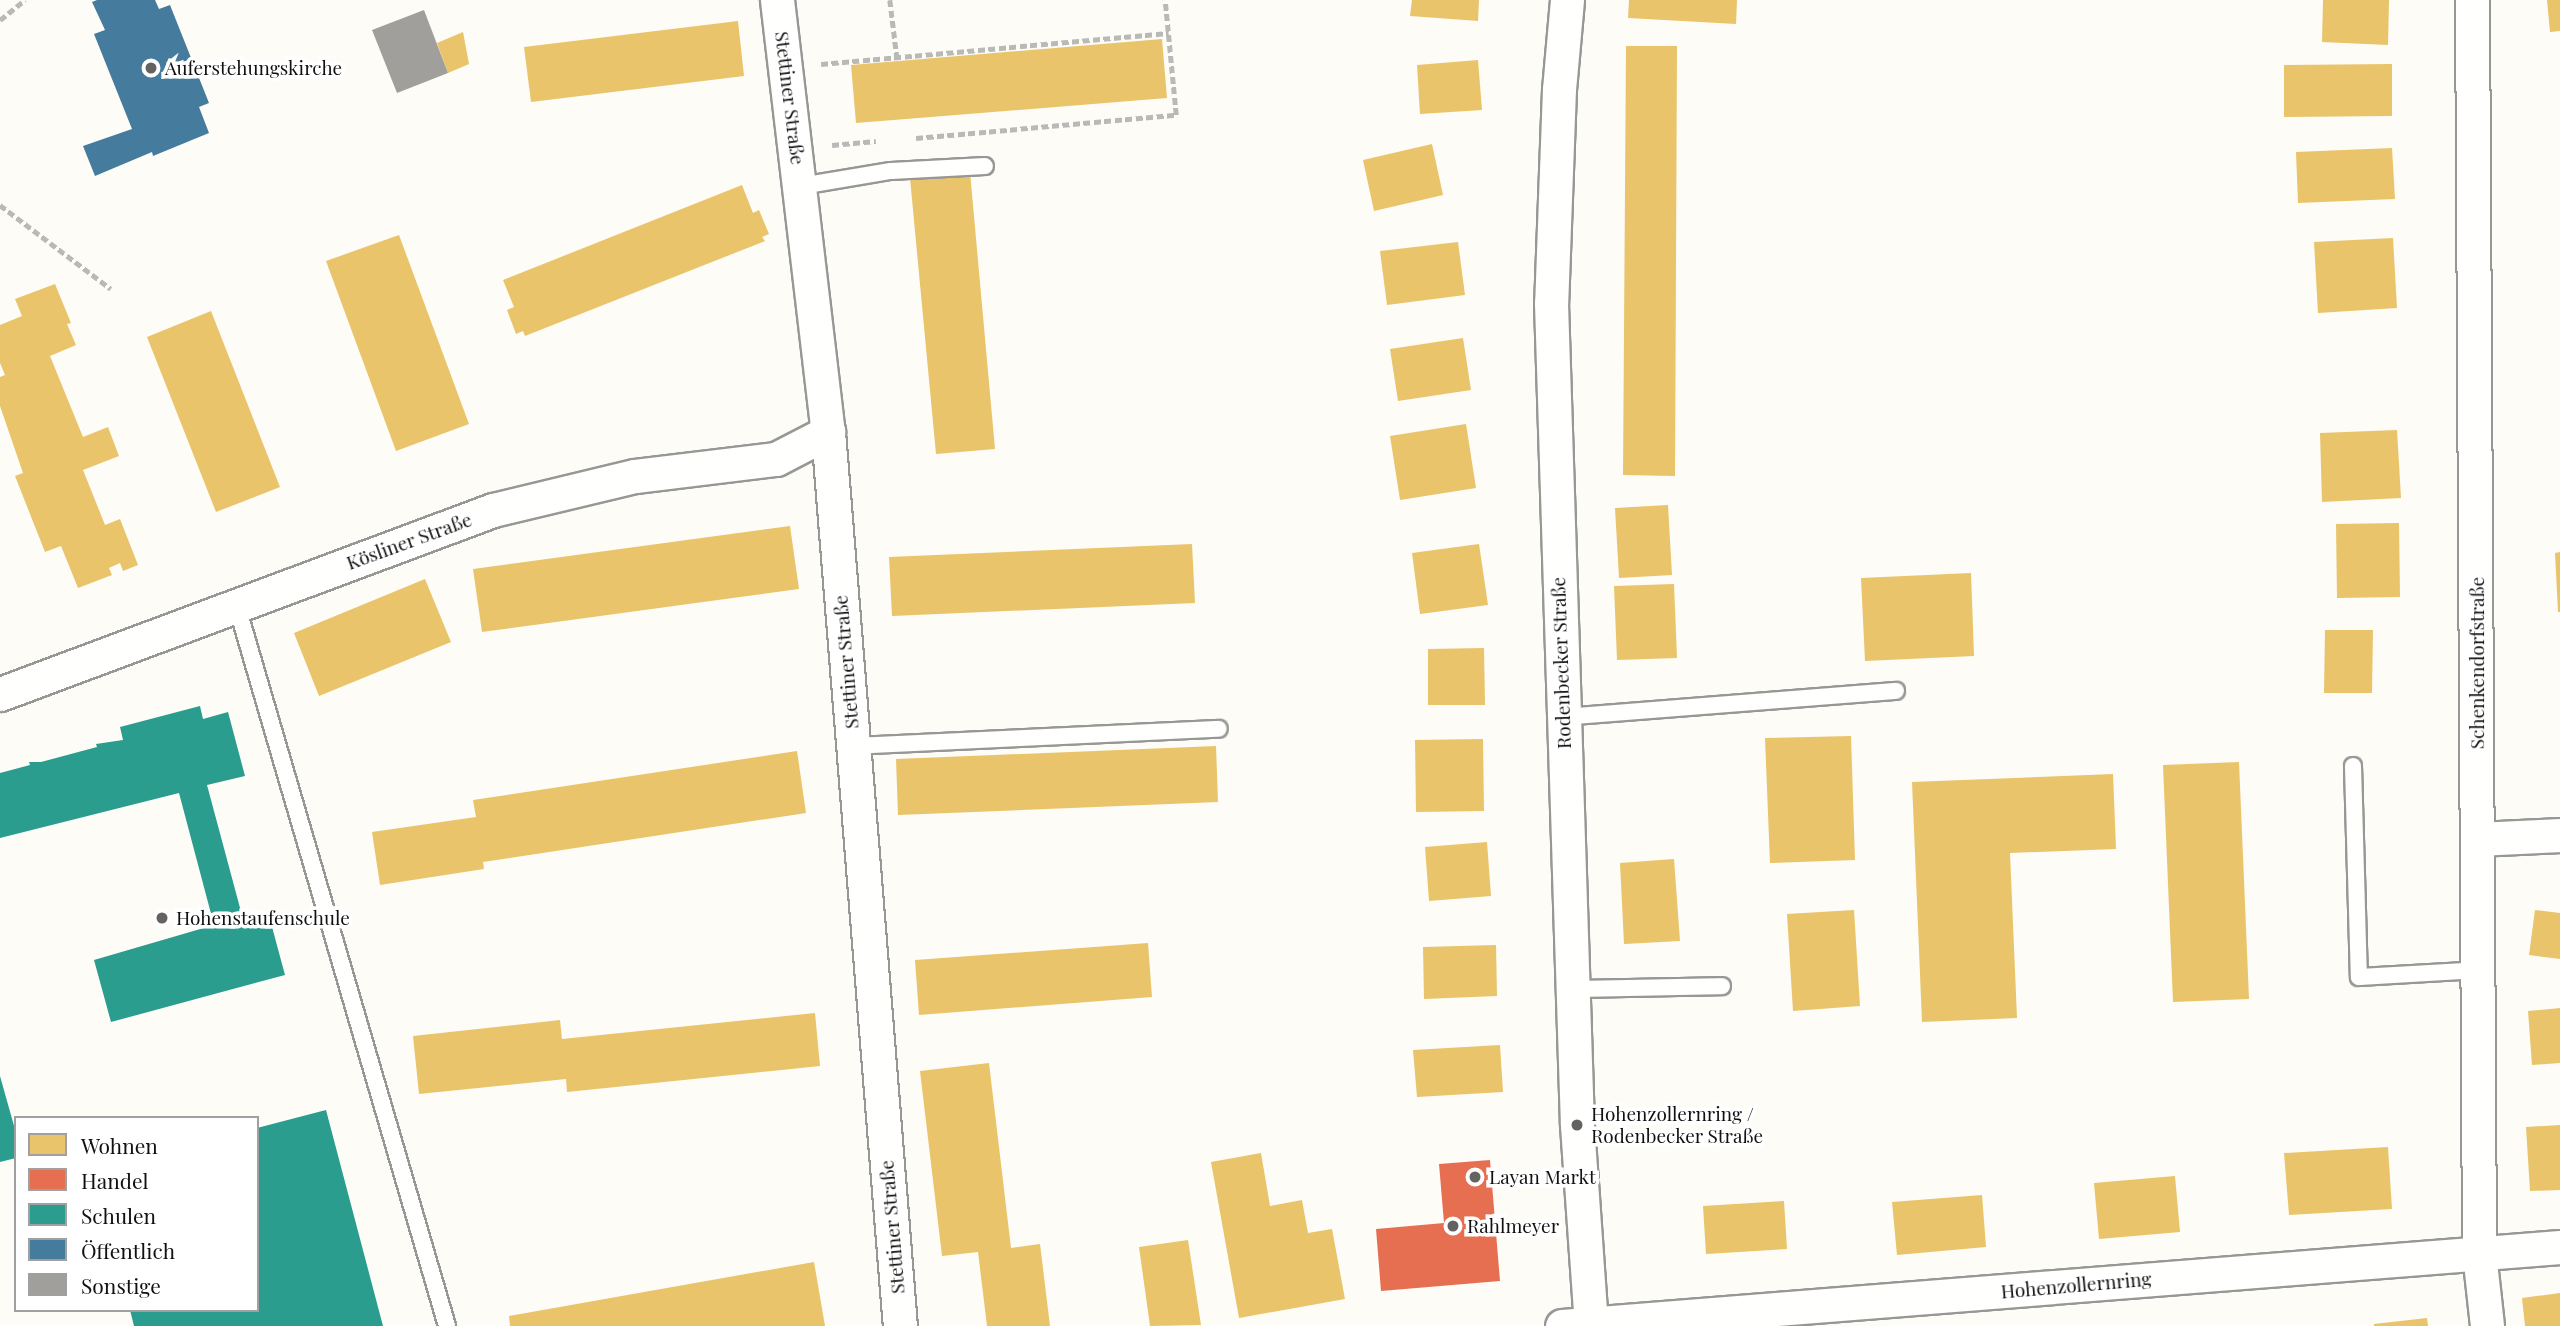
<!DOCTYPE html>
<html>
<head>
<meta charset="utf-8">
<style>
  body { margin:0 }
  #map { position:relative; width:2560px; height:1326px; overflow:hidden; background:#fdfcf7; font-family:"Playfair Display",serif }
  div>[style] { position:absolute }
  .homes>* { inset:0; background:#e9c46a }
  .shops>* { inset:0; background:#e76f51 }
  .schools>* { inset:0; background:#2a9d8f }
  .public>* { inset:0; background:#457b9d }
  .building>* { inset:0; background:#a19f9c }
  .path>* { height:4.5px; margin-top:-2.25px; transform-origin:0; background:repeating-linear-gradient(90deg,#b9b9b8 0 7px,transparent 0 10.5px) }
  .roads { filter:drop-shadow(2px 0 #979795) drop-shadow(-2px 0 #979795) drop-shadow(0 2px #979795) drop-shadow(0 -2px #979795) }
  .service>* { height:16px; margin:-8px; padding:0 8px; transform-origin:8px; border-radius:8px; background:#fffffe }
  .minor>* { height:33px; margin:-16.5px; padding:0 16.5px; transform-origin:16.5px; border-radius:16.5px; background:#fffffe }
  .dots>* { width:19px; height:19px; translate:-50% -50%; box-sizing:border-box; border:4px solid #fff; border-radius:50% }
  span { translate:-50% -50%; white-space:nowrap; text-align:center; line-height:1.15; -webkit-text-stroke:7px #fff; paint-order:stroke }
  .poi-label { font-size:19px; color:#111 }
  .left { translate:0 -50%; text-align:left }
  .street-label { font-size:19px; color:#111 }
  .legend { position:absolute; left:14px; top:1116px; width:245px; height:196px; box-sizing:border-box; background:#fff; border:2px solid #a0a0a0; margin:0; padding:9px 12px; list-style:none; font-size:21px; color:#111 }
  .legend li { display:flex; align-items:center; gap:14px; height:35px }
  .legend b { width:35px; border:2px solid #a0a0a0 }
</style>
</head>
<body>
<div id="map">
  <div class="homes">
    <i style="clip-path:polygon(1412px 0,1479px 0,1478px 21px,1410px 16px)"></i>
    <i style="clip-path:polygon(1629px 0,1737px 0,1736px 24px,1628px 18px)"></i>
    <i style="clip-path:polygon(2323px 0,2389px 0,2388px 45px,2322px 42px)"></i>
    <i style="clip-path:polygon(2547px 0,2560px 0,2560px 31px,2550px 32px)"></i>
    <i style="clip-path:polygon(738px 21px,744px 76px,531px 102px,524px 47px)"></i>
    <i style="clip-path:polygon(463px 32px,469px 64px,448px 73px,437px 43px)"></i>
    <i style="clip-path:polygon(1162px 39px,1167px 98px,856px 123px,851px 65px)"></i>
    <i style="clip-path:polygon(1626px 46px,1677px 46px,1675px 476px,1623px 475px)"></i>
    <i style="clip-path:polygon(1478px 60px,1482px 110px,1420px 114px,1417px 65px)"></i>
    <i style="clip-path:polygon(2392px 64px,2392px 116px,2284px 117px,2284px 65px)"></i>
    <i style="clip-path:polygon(1432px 144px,1443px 195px,1374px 211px,1363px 160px)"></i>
    <i style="clip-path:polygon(2392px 148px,2395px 199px,2298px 203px,2296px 152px)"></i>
    <i style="clip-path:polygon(970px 172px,995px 449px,936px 454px,910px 178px)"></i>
    <i style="clip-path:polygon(742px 185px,753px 213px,759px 210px,769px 234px,762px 237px,765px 241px,525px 336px,523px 331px,516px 334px,507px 310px,514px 307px,503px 280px)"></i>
    <i style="clip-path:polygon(399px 235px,469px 424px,396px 451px,326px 261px)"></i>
    <i style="clip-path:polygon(2393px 238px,2397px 308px,2318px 313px,2314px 242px)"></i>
    <i style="clip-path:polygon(1458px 242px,1465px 295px,1387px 305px,1380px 251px)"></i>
    <i style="clip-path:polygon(55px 284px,71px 323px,67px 324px,76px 345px,50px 356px,83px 437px,108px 427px,119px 456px,83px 470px,105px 525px,120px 519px,138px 565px,123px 571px,120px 563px,109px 568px,112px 575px,78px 588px,61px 546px,45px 552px,15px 476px,23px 473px,0 406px,0 377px,5px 375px,0 363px,0 325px,22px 316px,15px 299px)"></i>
    <i style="clip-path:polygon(211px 311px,280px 487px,216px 512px,147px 337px)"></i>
    <i style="clip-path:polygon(1463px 338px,1471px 390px,1398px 401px,1390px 349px)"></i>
    <i style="clip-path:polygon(1466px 424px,1476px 488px,1400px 500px,1390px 436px)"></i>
    <i style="clip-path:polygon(2397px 430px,2401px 498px,2322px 502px,2320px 433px)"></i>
    <i style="clip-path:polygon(1668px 505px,1672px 575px,1619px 578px,1615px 508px)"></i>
    <i style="clip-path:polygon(2399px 523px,2400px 597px,2337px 598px,2336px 524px)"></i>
    <i style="clip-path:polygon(790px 526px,799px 589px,482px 632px,473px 569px)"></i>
    <i style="clip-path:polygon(1192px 544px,1195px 603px,892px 616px,889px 557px)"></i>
    <i style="clip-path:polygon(1479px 544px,1488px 605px,1420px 614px,1412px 553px)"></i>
    <i style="clip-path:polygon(2560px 552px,2560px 612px,2558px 612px,2555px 553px)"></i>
    <i style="clip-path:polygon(1971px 573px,1974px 656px,1865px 661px,1861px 578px)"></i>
    <i style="clip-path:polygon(425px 579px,451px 642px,319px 696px,294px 633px)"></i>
    <i style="clip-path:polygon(1674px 584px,1677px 658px,1617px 660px,1614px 586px)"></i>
    <i style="clip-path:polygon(2325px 630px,2373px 630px,2372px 693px,2324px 693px)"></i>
    <i style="clip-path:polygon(1484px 648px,1485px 705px,1428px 705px,1428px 649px)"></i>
    <i style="clip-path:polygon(1851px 736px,1855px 860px,1770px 863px,1765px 738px)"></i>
    <i style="clip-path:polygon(1483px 739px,1484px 811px,1416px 812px,1415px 740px)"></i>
    <i style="clip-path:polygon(1216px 746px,1218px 802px,898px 815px,896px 759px)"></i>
    <i style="clip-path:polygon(797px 751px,806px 813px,483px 862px,484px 869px,380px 885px,372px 832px,476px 817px,473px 800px)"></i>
    <i style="clip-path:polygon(2239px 762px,2249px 999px,2173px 1002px,2163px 765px)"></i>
    <i style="clip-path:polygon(2113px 774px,2116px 849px,2010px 853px,2017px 1018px,1922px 1022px,1912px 782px)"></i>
    <i style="clip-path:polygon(1487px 842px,1491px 896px,1429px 901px,1425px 847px)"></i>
    <i style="clip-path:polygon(1674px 859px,1680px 941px,1624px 944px,1620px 863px)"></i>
    <i style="clip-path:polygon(1854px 910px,1860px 1006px,1793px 1011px,1787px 914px)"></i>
    <i style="clip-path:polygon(2535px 910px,2560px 913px,2560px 959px,2529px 955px)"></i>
    <i style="clip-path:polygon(1148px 943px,1152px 997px,919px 1015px,915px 960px)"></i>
    <i style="clip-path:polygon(1496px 945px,1497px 996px,1424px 999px,1423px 947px)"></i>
    <i style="clip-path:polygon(2560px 1008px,2560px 1063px,2532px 1065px,2528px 1011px)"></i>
    <i style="clip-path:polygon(815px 1013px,820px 1066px,567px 1092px,566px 1079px,419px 1094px,413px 1036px,560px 1020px,562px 1039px)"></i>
    <i style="clip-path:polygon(1500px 1045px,1503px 1092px,1417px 1097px,1413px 1050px)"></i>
    <i style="clip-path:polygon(989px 1063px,1011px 1248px,1040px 1244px,1050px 1326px,987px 1326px,978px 1252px,942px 1256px,920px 1071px)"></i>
    <i style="clip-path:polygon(2560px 1125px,2560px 1190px,2530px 1191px,2526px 1127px)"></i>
    <i style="clip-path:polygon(2388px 1147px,2392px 1209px,2289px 1215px,2284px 1153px)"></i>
    <i style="clip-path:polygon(1261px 1153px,1270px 1206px,1302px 1200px,1308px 1233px,1332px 1229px,1345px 1299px,1239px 1318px,1211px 1162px)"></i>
    <i style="clip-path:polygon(2175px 1176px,2180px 1232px,2099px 1239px,2094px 1183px)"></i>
    <i style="clip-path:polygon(1982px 1195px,1986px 1247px,1897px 1255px,1892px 1202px)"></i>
    <i style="clip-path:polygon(1784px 1201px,1787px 1249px,1706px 1254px,1703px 1206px)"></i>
    <i style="clip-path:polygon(1188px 1240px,1201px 1325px,1150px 1326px,1139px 1247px)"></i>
    <i style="clip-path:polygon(814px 1262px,825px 1326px,510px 1326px,509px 1316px)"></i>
    <i style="clip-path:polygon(2560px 1293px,2560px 1326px,2525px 1326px,2522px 1298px)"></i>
    <i style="clip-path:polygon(2427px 1318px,2428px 1326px,2374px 1326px,2374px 1324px)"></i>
  </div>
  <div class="shops">
    <i style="clip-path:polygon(1490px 1160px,1500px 1281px,1381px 1291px,1376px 1229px,1444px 1223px,1439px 1164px)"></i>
  </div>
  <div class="schools">
    <i style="clip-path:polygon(200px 706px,203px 719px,228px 712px,245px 776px,207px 785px,243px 919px,268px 912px,285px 975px,111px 1022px,94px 960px,214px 925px,179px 793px,0 838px,0 773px,30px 765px,29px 762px,41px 762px,97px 747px,96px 744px,123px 740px,120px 727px)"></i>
    <i style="clip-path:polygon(0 1076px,16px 1133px,16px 1158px,0 1162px)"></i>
    <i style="clip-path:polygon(326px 1110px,383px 1326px,134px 1326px,130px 1310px,257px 1310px,257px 1128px)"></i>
  </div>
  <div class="public">
    <i style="clip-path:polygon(97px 0,155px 0,159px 9px,170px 5px,209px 103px,199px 107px,209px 133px,153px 156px,152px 152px,95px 176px,83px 146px,132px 129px,94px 34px,105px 30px,92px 2px)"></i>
  </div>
  <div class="building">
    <i style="clip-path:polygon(424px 10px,448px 73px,397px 93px,372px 30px)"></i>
  </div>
  <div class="path">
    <i style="left:890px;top:0;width:57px;rotate:83deg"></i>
    <i style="left:0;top:20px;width:32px;rotate:-39deg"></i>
    <i style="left:821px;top:64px;width:349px;rotate:-5.1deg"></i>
    <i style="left:916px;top:138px;width:261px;rotate:-5.1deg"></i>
    <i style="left:1176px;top:115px;width:116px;rotate:-95.5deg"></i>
    <i style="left:832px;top:145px;width:44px;rotate:-5.2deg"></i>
    <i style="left:0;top:205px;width:139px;rotate:37.1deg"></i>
  </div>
  <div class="roads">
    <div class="service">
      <i style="left:801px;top:186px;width:91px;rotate:-9.5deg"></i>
      <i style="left:891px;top:171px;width:94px;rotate:-3deg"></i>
      <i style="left:236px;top:603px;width:753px;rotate:73.73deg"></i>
      <i style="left:1563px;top:717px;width:334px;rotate:-4.5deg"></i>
      <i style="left:853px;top:746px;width:366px;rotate:-2.7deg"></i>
      <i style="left:2353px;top:766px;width:211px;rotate:88.4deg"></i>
      <i style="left:2359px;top:977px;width:120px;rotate:-3.3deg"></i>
      <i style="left:1572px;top:989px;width:150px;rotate:-1.1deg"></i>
    </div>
    <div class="minor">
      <i style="left:777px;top:0;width:435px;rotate:83.3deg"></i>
      <i style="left:828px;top:432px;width:897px;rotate:85.4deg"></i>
      <i style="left:1567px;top:0;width:89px;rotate:95.1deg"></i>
      <i style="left:1559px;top:89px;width:214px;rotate:92.1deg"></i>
      <i style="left:1551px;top:303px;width:822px;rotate:88.19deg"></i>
      <i style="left:1577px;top:1125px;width:201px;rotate:86deg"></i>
      <i style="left:2472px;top:0;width:1253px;rotate:89.68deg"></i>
      <i style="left:2479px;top:1253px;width:73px;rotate:83.7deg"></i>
      <i style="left:0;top:694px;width:526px;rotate:-20.47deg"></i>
      <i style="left:493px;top:510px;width:146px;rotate:-13.5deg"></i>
      <i style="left:635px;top:476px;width:142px;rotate:-6.9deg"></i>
      <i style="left:776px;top:459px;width:59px;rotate:-27.4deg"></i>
      <i style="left:2478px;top:839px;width:82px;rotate:-2.8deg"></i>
      <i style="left:1562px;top:1326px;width:1001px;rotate:-4.53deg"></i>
    </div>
  </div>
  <div class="dots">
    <i style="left:151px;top:68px;background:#646362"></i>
    <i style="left:162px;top:918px;background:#646362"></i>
    <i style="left:1577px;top:1125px;background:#646362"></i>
    <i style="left:1475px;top:1177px;background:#646362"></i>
    <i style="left:1453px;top:1226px;background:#646362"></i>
  </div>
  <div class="poi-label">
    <span class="left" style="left:165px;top:68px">Auferstehungskirche</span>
    <span class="left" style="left:176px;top:918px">Hohenstaufenschule</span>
    <span class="left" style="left:1591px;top:1125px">Hohenzollernring /<br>Rodenbecker Straße</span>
    <span class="left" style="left:1489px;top:1177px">Layan Markt</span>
    <span class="left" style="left:1467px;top:1226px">Rahlmeyer</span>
  </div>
  <div class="street-label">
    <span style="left:790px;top:98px;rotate:83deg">Stettiner Straße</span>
    <span style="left:409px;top:541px;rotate:-20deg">Kösliner Straße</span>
    <span style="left:846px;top:662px;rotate:-95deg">Stettiner Straße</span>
    <span style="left:1561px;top:663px;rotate:-92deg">Rodenbecker Straße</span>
    <span style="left:2477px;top:663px;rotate:-90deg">Schenkendorfstraße</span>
    <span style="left:892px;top:1227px;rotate:-95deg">Stettiner Straße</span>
    <span style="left:2076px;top:1285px;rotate:-5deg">Hohenzollernring</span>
  </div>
  <ul class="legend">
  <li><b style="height:19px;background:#e9c46a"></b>Wohnen</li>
  <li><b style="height:19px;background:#e76f51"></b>Handel</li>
  <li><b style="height:19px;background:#2a9d8f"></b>Schulen</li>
  <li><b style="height:19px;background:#457b9d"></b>Öffentlich</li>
  <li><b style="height:19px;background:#a19f9c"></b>Sonstige</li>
  </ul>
</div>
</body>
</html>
